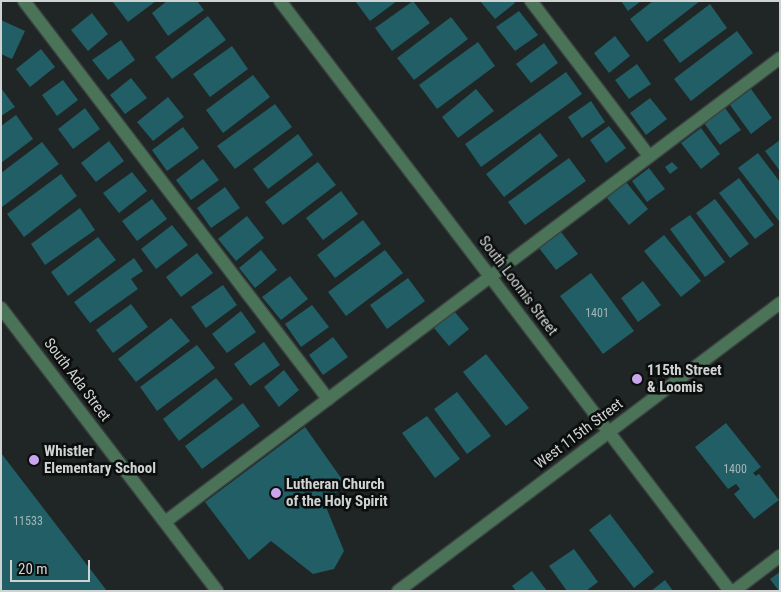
<!DOCTYPE html>
<html>
<head>
<meta charset="utf-8">
<style>
  body { margin:0 }
  #map { position:relative; width:781px; height:592px; overflow:hidden; background:#202625; font-family:"Roboto Condensed",sans-serif }
  div>[style] { position:absolute }
  .building>* { inset:0; background:#215e65 }
  .roads { filter:drop-shadow(1px 0 #3c4241) drop-shadow(-1px 0 #3c4241) drop-shadow(0 1px #3c4241) drop-shadow(0 -1px #3c4241) }
  .minor>* { height:12px; margin:-6px; padding:0 6px; transform-origin:6px; border-radius:6px; background:#4a7358 }
  .dots>* { width:14px; height:14px; translate:-50% -50%; box-sizing:border-box; border:2px solid #0c0e0e; border-radius:50% }
  span { translate:-50% -50%; white-space:nowrap; text-align:center; line-height:1.15; -webkit-text-stroke:5px #0c0e0e; paint-order:stroke }
  .number-label { font-size:12px; color:#a4b6b7 }
  .number-label span { -webkit-text-stroke-width:0 }
  .street-label { font-size:15px; color:#cfd3d2 }
  .poi-label { font-size:15px; color:#cfd3d2; font-weight:700 }
  .left { translate:0 -50%; text-align:left }
  .frame { position:absolute; inset:0; border:2px solid #cfd3d2; pointer-events:none }
  .scale { position:absolute; left:10px; top:560px; width:80px; height:22px; box-sizing:border-box; border:2px solid #cfd3d2; border-top:0; padding-left:6px; font-size:15px; line-height:18px; white-space:nowrap; color:#cfd3d2; -webkit-text-stroke:4px #0c0e0e; paint-order:stroke }
</style>
</head>
<body>
<div id="map">
  <div class="building">
    <i style="clip-path:polygon(112px 1px,156px 1px,128px 22px)"></i>
    <i style="clip-path:polygon(167px 1px,197px 1px,204px 10px,168px 36px,152px 13px)"></i>
    <i style="clip-path:polygon(355px 1px,397px 1px,370px 21px)"></i>
    <i style="clip-path:polygon(413px 1px,430px 23px,392px 51px,375px 28px)"></i>
    <i style="clip-path:polygon(480px 1px,514px 1px,515px 3px,495px 19px)"></i>
    <i style="clip-path:polygon(621px 1px,641px 1px,628px 11px)"></i>
    <i style="clip-path:polygon(653px 1px,700px 1px,647px 42px,630px 19px)"></i>
    <i style="clip-path:polygon(710px 4px,727px 28px,680px 63px,663px 40px)"></i>
    <i style="clip-path:polygon(519px 11px,538px 35px,515px 51px,496px 27px)"></i>
    <i style="clip-path:polygon(92px 13px,108px 34px,88px 51px,71px 30px)"></i>
    <i style="clip-path:polygon(208px 16px,226px 40px,172px 79px,155px 57px)"></i>
    <i style="clip-path:polygon(451px 17px,468px 39px,414px 80px,397px 58px)"></i>
    <i style="clip-path:polygon(1px 20px,25px 31px,12px 59px,1px 54px)"></i>
    <i style="clip-path:polygon(737px 31px,753px 53px,691px 101px,674px 79px)"></i>
    <i style="clip-path:polygon(615px 36px,630px 56px,609px 73px,594px 53px)"></i>
    <i style="clip-path:polygon(121px 40px,135px 60px,108px 80px,92px 60px)"></i>
    <i style="clip-path:polygon(478px 42px,495px 66px,437px 109px,419px 85px)"></i>
    <i style="clip-path:polygon(544px 43px,558px 63px,531px 83px,516px 64px)"></i>
    <i style="clip-path:polygon(232px 46px,248px 69px,210px 97px,193px 74px)"></i>
    <i style="clip-path:polygon(41px 49px,55px 67px,30px 87px,16px 69px)"></i>
    <i style="clip-path:polygon(637px 64px,651px 84px,629px 99px,615px 80px)"></i>
    <i style="clip-path:polygon(566px 72px,582px 94px,481px 167px,465px 144px)"></i>
    <i style="clip-path:polygon(253px 75px,270px 97px,223px 133px,206px 110px)"></i>
    <i style="clip-path:polygon(131px 78px,147px 98px,125px 114px,110px 95px)"></i>
    <i style="clip-path:polygon(63px 80px,78px 100px,57px 116px,42px 95px)"></i>
    <i style="clip-path:polygon(1px 88px,15px 107px,1px 116px)"></i>
    <i style="clip-path:polygon(476px 89px,494px 111px,458px 138px,442px 117px)"></i>
    <i style="clip-path:polygon(751px 89px,772px 118px,751px 134px,730px 105px)"></i>
    <i style="clip-path:polygon(168px 97px,184px 117px,153px 141px,137px 122px)"></i>
    <i style="clip-path:polygon(650px 98px,667px 119px,646px 135px,630px 113px)"></i>
    <i style="clip-path:polygon(591px 101px,605px 122px,582px 138px,568px 117px)"></i>
    <i style="clip-path:polygon(275px 104px,292px 127px,235px 169px,217px 146px)"></i>
    <i style="clip-path:polygon(85px 108px,100px 129px,73px 149px,58px 129px)"></i>
    <i style="clip-path:polygon(725px 108px,741px 130px,720px 145px,704px 123px)"></i>
    <i style="clip-path:polygon(16px 115px,33px 139px,1px 163px,1px 126px)"></i>
    <i style="clip-path:polygon(609px 126px,626px 148px,606px 163px,590px 140px)"></i>
    <i style="clip-path:polygon(183px 127px,199px 148px,167px 171px,152px 150px)"></i>
    <i style="clip-path:polygon(701px 128px,720px 154px,701px 169px,681px 143px)"></i>
    <i style="clip-path:polygon(540px 133px,558px 156px,504px 197px,486px 174px)"></i>
    <i style="clip-path:polygon(298px 134px,313px 155px,268px 189px,253px 169px)"></i>
    <i style="clip-path:polygon(780px 140px,780px 171px,765px 151px)"></i>
    <i style="clip-path:polygon(109px 141px,124px 161px,96px 182px,81px 163px)"></i>
    <i style="clip-path:polygon(42px 142px,59px 164px,2px 207px,1px 173px)"></i>
    <i style="clip-path:polygon(758px 153px,780px 182px,779px 221px,738px 168px)"></i>
    <i style="clip-path:polygon(569px 158px,586px 181px,525px 225px,508px 202px)"></i>
    <i style="clip-path:polygon(203px 159px,219px 180px,191px 200px,176px 180px)"></i>
    <i style="clip-path:polygon(318px 162px,336px 185px,283px 225px,265px 202px)"></i>
    <i style="clip-path:polygon(672px 162px,678px 168px,670px 174px,665px 167px)"></i>
    <i style="clip-path:polygon(649px 168px,665px 189px,647px 202px,632px 181px)"></i>
    <i style="clip-path:polygon(132px 172px,147px 191px,119px 213px,103px 193px)"></i>
    <i style="clip-path:polygon(61px 174px,77px 196px,24px 237px,7px 214px)"></i>
    <i style="clip-path:polygon(739px 178px,774px 225px,755px 239px,719px 193px)"></i>
    <i style="clip-path:polygon(626px 182px,648px 209px,629px 225px,607px 198px)"></i>
    <i style="clip-path:polygon(225px 187px,240px 208px,211px 228px,197px 208px)"></i>
    <i style="clip-path:polygon(341px 191px,358px 214px,323px 240px,306px 218px)"></i>
    <i style="clip-path:polygon(152px 199px,167px 219px,137px 241px,122px 221px)"></i>
    <i style="clip-path:polygon(715px 199px,749px 244px,730px 258px,696px 213px)"></i>
    <i style="clip-path:polygon(80px 208px,95px 230px,45px 265px,31px 244px)"></i>
    <i style="clip-path:polygon(690px 215px,725px 262px,705px 277px,670px 229px)"></i>
    <i style="clip-path:polygon(247px 216px,264px 238px,236px 261px,218px 239px)"></i>
    <i style="clip-path:polygon(363px 220px,381px 244px,335px 278px,317px 255px)"></i>
    <i style="clip-path:polygon(172px 225px,188px 245px,156px 269px,141px 249px)"></i>
    <i style="clip-path:polygon(561px 232px,578px 254px,556px 270px,539px 248px)"></i>
    <i style="clip-path:polygon(664px 235px,701px 281px,681px 297px,644px 251px)"></i>
    <i style="clip-path:polygon(98px 237px,116px 260px,68px 296px,51px 272px)"></i>
    <i style="clip-path:polygon(261px 250px,277px 270px,255px 288px,239px 268px)"></i>
    <i style="clip-path:polygon(385px 250px,403px 273px,346px 316px,328px 292px)"></i>
    <i style="clip-path:polygon(197px 253px,213px 273px,181px 297px,166px 277px)"></i>
    <i style="clip-path:polygon(134px 258px,143px 271px,131px 279px,138px 289px,90px 323px,74px 302px)"></i>
    <i style="clip-path:polygon(591px 273px,634px 331px,603px 354px,560px 296px)"></i>
    <i style="clip-path:polygon(290px 276px,308px 299px,281px 320px,262px 297px)"></i>
    <i style="clip-path:polygon(408px 278px,425px 301px,387px 329px,370px 305px)"></i>
    <i style="clip-path:polygon(643px 281px,661px 305px,638px 322px,621px 298px)"></i>
    <i style="clip-path:polygon(223px 285px,237px 305px,206px 328px,191px 307px)"></i>
    <i style="clip-path:polygon(131px 304px,148px 327px,113px 353px,96px 330px)"></i>
    <i style="clip-path:polygon(312px 305px,329px 327px,301px 347px,285px 324px)"></i>
    <i style="clip-path:polygon(241px 311px,256px 332px,227px 353px,212px 334px)"></i>
    <i style="clip-path:polygon(454px 311px,469px 329px,449px 346px,434px 328px)"></i>
    <i style="clip-path:polygon(171px 318px,190px 341px,136px 382px,118px 359px)"></i>
    <i style="clip-path:polygon(333px 337px,348px 357px,323px 375px,309px 355px)"></i>
    <i style="clip-path:polygon(264px 342px,280px 365px,250px 386px,234px 364px)"></i>
    <i style="clip-path:polygon(197px 345px,215px 368px,157px 411px,140px 387px)"></i>
    <i style="clip-path:polygon(486px 354px,529px 408px,506px 426px,463px 372px)"></i>
    <i style="clip-path:polygon(284px 370px,299px 390px,279px 407px,264px 387px)"></i>
    <i style="clip-path:polygon(216px 378px,233px 399px,179px 441px,163px 419px)"></i>
    <i style="clip-path:polygon(457px 392px,491px 436px,467px 454px,434px 409px)"></i>
    <i style="clip-path:polygon(243px 403px,260px 426px,202px 469px,185px 446px)"></i>
    <i style="clip-path:polygon(427px 416px,460px 459px,435px 478px,402px 433px)"></i>
    <i style="clip-path:polygon(726px 423px,761px 467px,753px 473px,756px 476px,759px 474px,779px 500px,754px 519px,734px 494px,740px 489px,736px 484px,728px 489px,695px 447px)"></i>
    <i style="clip-path:polygon(305px 427px,346px 485px,324px 502px,344px 551px,334px 569px,313px 574px,271px 541px,249px 560px,205px 502px)"></i>
    <i style="clip-path:polygon(1px 453px,107px 591px,1px 591px)"></i>
    <i style="clip-path:polygon(610px 514px,654px 572px,634px 588px,589px 530px)"></i>
    <i style="clip-path:polygon(574px 549px,598px 582px,586px 591px,567px 591px,549px 566px)"></i>
    <i style="clip-path:polygon(532px 571px,547px 591px,516px 591px,512px 586px)"></i>
    <i style="clip-path:polygon(780px 572px,780px 591px,779px 591px,770px 579px)"></i>
    <i style="clip-path:polygon(665px 580px,673px 591px,651px 591px)"></i>
  </div>
  <div class="roads">
    <div class="minor">
      <i style="left:24px;top:1px;width:501px;rotate:52.63deg"></i>
      <i style="left:280px;top:1px;width:742px;rotate:52.67deg"></i>
      <i style="left:531px;top:1px;width:195px;rotate:52.7deg"></i>
      <i style="left:1px;top:308px;width:356px;rotate:52.6deg"></i>
      <i style="left:165px;top:522px;width:770px;rotate:-37.03deg"></i>
      <i style="left:398px;top:591px;width:478px;rotate:-37deg"></i>
      <i style="left:734px;top:591px;width:58px;rotate:-37.3deg"></i>
    </div>
  </div>
  <div class="dots">
    <i style="left:637px;top:379px;background:#c9a5ee"></i>
    <i style="left:34px;top:460px;background:#c9a5ee"></i>
    <i style="left:276px;top:493px;background:#c9a5ee"></i>
  </div>
  <div class="number-label">
    <span style="left:597px;top:314px">1401</span>
    <span style="left:735px;top:470px">1400</span>
    <span style="left:28px;top:522px">11533</span>
  </div>
  <div class="street-label">
    <span style="left:518px;top:286px;rotate:53deg">South Loomis Street</span>
    <span style="left:77px;top:380px;rotate:53deg">South Ada Street</span>
    <span style="left:579px;top:434px;rotate:-37deg">West 115th Street</span>
  </div>
  <div class="poi-label">
    <span class="left" style="left:647px;top:379px">115th Street<br>&amp; Loomis</span>
    <span class="left" style="left:44px;top:460px">Whistler<br>Elementary School</span>
    <span class="left" style="left:286px;top:493px">Lutheran Church<br>of the Holy Spirit</span>
  </div>
  <div class="frame"></div>
  <div class="scale">20 m</div>
</div>
</body>
</html>
